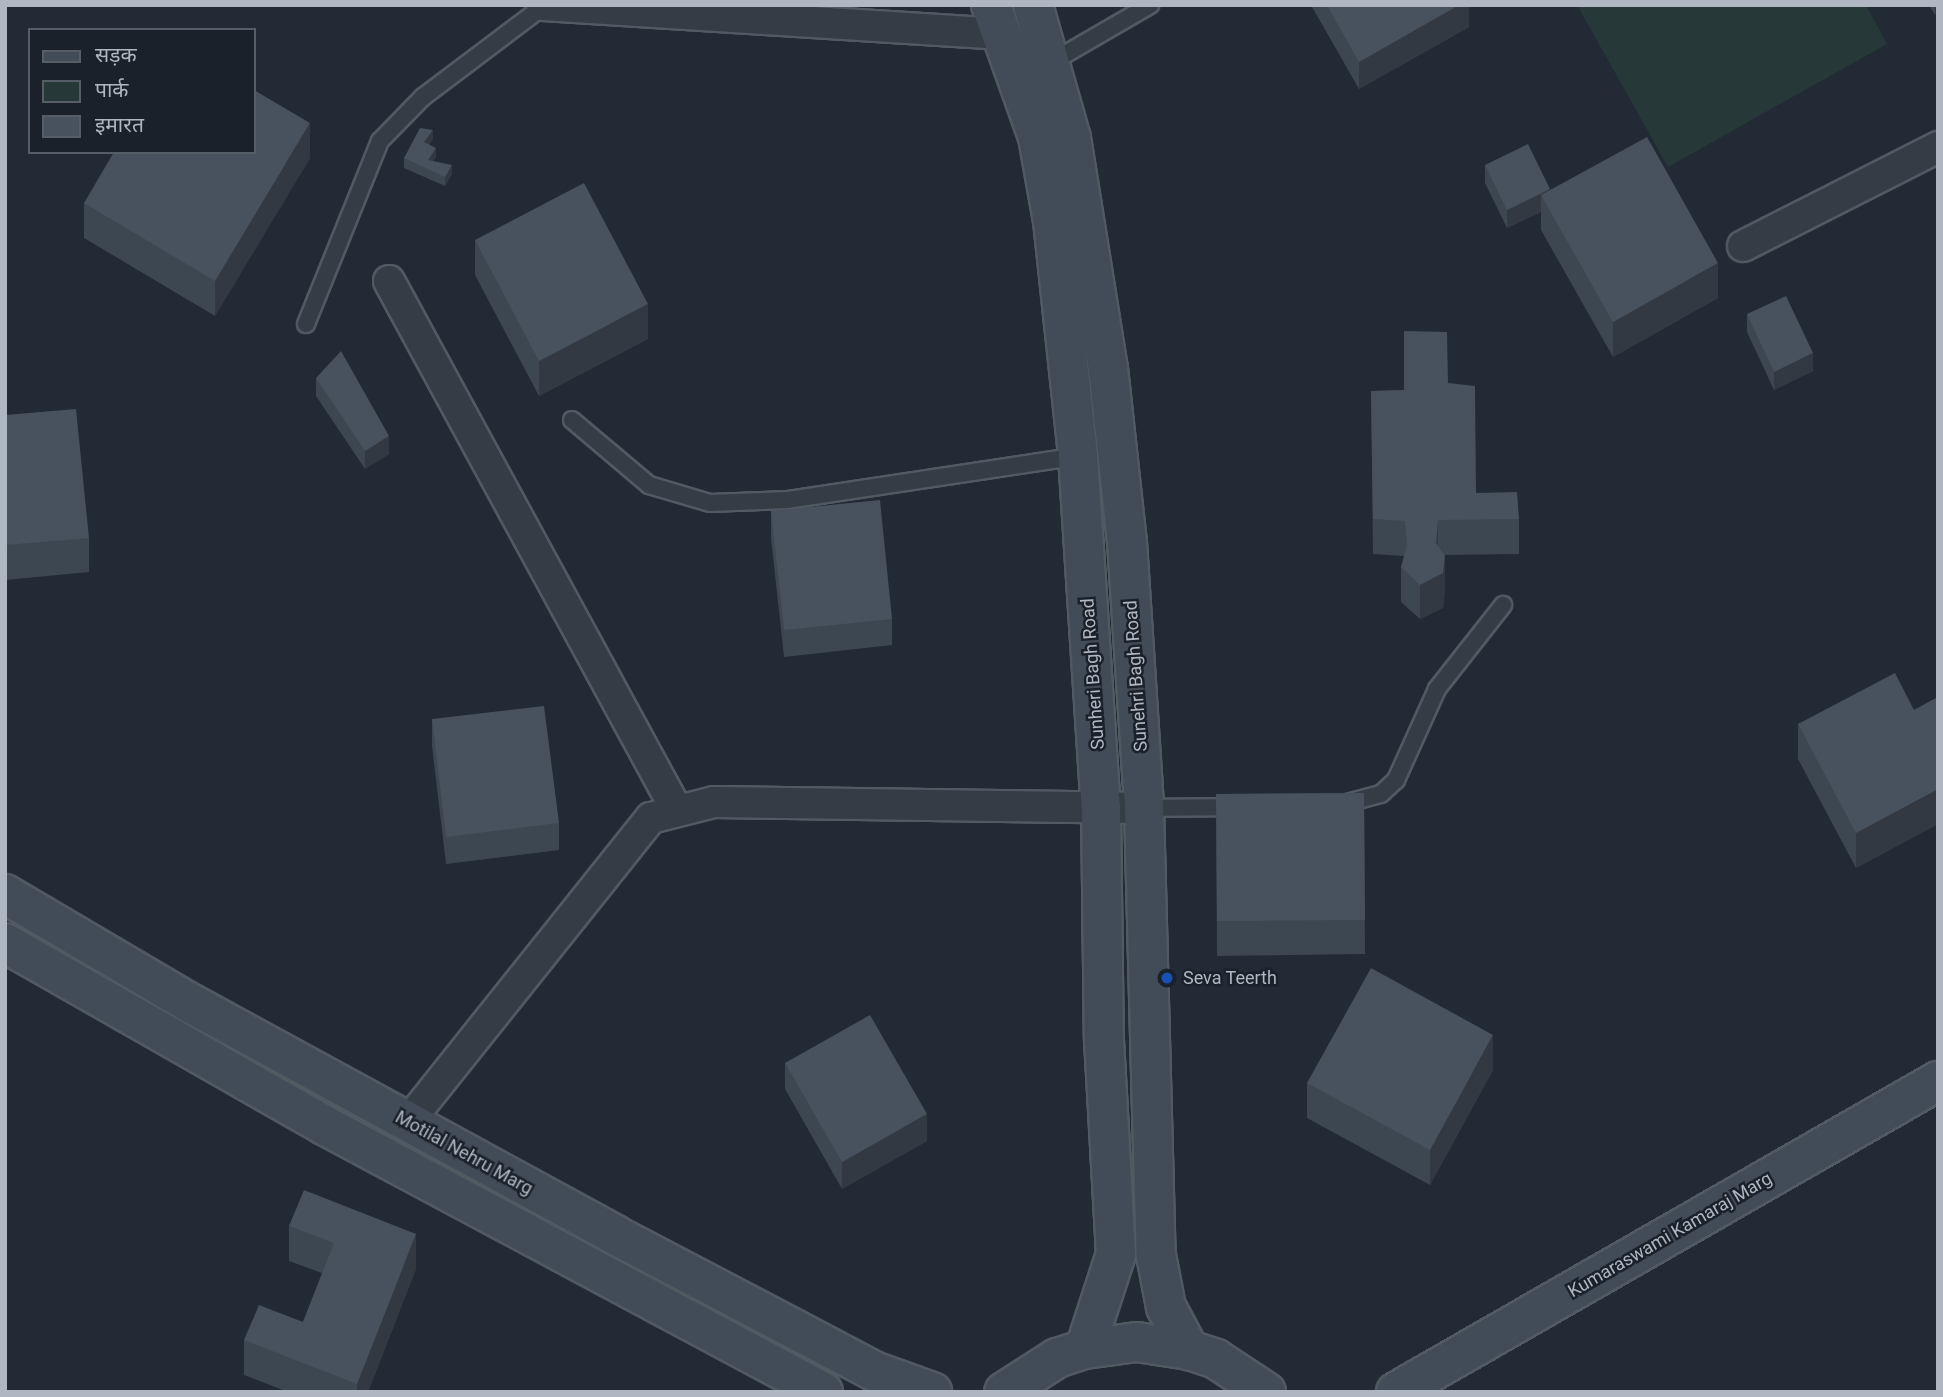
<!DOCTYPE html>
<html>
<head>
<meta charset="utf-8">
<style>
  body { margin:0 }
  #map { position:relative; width:1943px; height:1397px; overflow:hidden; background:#212a35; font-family:Roboto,"Noto Sans Devanagari",sans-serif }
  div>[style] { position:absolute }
  .green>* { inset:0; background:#263838 }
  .roads { filter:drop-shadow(2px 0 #515a63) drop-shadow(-2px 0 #515a63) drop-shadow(0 2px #515a63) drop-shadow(0 -2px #515a63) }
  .lane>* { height:16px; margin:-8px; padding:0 8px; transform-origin:8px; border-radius:8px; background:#343c45 }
  .street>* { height:30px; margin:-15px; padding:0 15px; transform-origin:15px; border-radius:15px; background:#343c45 }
  .secondary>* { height:38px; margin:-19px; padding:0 19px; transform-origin:19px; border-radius:19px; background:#424c58 }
  .wall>* { inset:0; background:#3d4751 }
  .shaded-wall>* { inset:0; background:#323942 }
  .building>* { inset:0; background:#47525e }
  .dots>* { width:19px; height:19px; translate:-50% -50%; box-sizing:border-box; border:4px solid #1a212a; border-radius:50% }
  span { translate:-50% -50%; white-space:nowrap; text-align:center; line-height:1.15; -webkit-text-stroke:5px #1a212a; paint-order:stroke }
  .street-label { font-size:18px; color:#aeb7c2 }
  .poi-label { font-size:18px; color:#aeb7c2 }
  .left { translate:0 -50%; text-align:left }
  .frame { position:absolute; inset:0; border:7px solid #aeb7c2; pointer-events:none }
  .legend { position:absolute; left:28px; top:28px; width:228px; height:126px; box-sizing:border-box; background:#1a212a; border:2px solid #555d67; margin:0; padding:9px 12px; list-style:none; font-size:21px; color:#aeb7c2 }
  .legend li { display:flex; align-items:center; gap:14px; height:35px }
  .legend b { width:35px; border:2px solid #555d67 }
</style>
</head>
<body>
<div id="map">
  <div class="green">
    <i style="clip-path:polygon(1577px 5px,1866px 5px,1887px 44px,1668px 167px)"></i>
  </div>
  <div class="roads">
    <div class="lane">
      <i style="left:1050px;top:63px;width:116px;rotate:-30.1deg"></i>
      <i style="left:306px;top:324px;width:197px;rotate:-68deg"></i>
      <i style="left:380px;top:141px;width:62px;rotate:-45.7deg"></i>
      <i style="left:423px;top:97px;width:153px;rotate:-37deg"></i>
      <i style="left:572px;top:420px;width:101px;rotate:40.2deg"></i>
      <i style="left:649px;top:485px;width:64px;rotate:16.4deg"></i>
      <i style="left:710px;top:503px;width:78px;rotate:-2.2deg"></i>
      <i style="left:788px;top:500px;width:293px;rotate:-8.6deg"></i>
      <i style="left:1343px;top:804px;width:39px;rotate:-15deg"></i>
      <i style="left:1381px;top:794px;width:21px;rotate:-43deg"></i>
      <i style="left:1396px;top:780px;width:100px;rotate:-65.7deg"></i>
      <i style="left:1437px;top:689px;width:107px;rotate:-51.8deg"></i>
      <i style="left:1144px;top:808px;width:93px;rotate:-0.6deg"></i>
    </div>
    <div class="street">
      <i style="left:542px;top:5px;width:462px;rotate:3.6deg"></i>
      <i style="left:1743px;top:246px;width:219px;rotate:-26.9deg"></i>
      <i style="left:389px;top:281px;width:601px;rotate:61.47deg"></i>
      <i style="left:408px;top:1122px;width:389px;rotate:-51.4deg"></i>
      <i style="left:651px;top:818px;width:65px;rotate:-14.3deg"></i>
      <i style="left:714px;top:802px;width:430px;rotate:0.8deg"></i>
    </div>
    <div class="secondary">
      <i style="left:991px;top:5px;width:140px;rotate:70.4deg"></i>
      <i style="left:1038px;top:137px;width:85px;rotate:79.9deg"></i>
      <i style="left:1053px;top:221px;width:236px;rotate:83.9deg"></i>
      <i style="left:1078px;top:456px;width:352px;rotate:86.3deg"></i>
      <i style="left:1101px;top:807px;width:233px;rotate:89.3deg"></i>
      <i style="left:1104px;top:1040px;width:214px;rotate:86.8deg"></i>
      <i style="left:1116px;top:1254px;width:100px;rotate:108.1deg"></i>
      <i style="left:1033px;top:5px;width:138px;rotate:74.1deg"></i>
      <i style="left:1071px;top:138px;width:233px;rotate:80.9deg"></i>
      <i style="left:1108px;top:368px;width:175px;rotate:83.8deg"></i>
      <i style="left:1127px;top:542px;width:267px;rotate:86.3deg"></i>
      <i style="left:1144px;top:808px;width:447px;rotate:88.5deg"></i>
      <i style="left:1156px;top:1255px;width:53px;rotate:79.1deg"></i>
      <i style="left:1166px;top:1307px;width:49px;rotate:61.9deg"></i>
      <i style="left:5px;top:894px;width:217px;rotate:30.5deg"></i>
      <i style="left:192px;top:1004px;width:482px;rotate:28.6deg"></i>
      <i style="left:615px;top:1235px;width:293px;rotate:27.7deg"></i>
      <i style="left:874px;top:1371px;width:62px;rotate:19.9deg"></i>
      <i style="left:5px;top:943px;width:367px;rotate:29.7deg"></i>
      <i style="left:324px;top:1125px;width:566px;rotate:28.15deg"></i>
      <i style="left:1004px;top:1392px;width:63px;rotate:-32.7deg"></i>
      <i style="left:1057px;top:1358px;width:29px;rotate:-18deg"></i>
      <i style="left:1085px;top:1349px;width:52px;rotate:-7.7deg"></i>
      <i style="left:1137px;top:1342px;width:53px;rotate:8.7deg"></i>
      <i style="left:1189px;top:1350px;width:28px;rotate:18deg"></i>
      <i style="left:1216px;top:1359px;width:60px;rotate:33.4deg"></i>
      <i style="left:1396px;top:1392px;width:625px;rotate:-29.85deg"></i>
    </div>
  </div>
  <div class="wall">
    <i style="clip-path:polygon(1311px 5px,1469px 5px,1469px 27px,1359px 89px)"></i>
    <i style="clip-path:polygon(1929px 5px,1938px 5px,1935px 15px)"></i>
    <i style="clip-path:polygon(433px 139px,429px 144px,436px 157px,433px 161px,452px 174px,445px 186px,404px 168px,404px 158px)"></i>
    <i style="clip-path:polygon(310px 158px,215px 316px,84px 238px,84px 203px)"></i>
    <i style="clip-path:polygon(1485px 165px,1550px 191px,1718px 298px,1613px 357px,1541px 230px,1541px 212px,1507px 228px,1485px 183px)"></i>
    <i style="clip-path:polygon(475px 240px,648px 339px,539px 396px,475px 275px)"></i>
    <i style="clip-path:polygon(1747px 314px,1813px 371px,1774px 390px,1747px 332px)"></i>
    <i style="clip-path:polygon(316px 378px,389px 454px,365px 469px,316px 396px)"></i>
    <i style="clip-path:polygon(1448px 383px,1476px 493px,1519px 519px,1519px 554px,1444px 555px,1445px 591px,1443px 608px,1420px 619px,1401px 602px,1401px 567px,1404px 556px,1373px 554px,1371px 391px,1404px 390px)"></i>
    <i style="clip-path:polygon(5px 415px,89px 538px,89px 572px,5px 580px)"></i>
    <i style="clip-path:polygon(771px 511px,892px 619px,892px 645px,784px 657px,771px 538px)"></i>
    <i style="clip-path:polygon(1938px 697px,1938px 824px,1856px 868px,1798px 759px,1798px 724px,1914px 710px)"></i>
    <i style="clip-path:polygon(432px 719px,559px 823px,559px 850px,446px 864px,432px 746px)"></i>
    <i style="clip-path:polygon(1364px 793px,1365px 954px,1217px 956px,1216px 794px)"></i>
    <i style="clip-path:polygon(785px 1063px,927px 1141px,842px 1189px,785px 1089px)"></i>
    <i style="clip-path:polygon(1493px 1070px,1430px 1185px,1307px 1118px,1307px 1083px)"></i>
    <i style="clip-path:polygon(289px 1226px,416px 1269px,368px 1392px,288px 1392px,244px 1375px,244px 1340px,303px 1322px,322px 1273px,289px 1261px)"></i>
  </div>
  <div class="shaded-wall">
    <i style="clip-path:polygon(1459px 5px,1469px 5px,1469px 27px,1359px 89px,1359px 62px)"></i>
    <i style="clip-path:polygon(1935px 5px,1938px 5px,1938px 13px,1935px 15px)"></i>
    <i style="clip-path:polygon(310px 123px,310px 158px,215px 316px,215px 281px)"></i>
    <i style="clip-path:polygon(433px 130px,433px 139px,424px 151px,424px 142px)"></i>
    <i style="clip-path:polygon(436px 148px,436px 157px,428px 169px,428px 160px)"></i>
    <i style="clip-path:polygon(452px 165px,452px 174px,445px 186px,445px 177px)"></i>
    <i style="clip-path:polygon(1550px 189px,1550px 208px,1541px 195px,1541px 212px,1507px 228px,1507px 210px)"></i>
    <i style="clip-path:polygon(1718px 263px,1718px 298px,1613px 357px,1613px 322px)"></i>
    <i style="clip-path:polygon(648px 304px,648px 339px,539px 396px,539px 361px)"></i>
    <i style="clip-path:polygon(1813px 353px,1813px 371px,1774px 390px,1774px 372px)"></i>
    <i style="clip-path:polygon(389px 436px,389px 454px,365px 469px,365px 451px)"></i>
    <i style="clip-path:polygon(1438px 520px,1438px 555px,1445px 556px,1445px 591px,1443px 608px,1420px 619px,1420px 585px,1436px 543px)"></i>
    <i style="clip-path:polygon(1938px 789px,1938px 824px,1856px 868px,1856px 833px)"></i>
    <i style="clip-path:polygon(1493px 1035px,1493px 1070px,1430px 1185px,1430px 1150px)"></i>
    <i style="clip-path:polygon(927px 1114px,927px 1141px,842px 1189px,842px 1162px)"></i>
    <i style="clip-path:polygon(416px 1234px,416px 1269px,368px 1392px,357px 1392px,357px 1384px)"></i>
  </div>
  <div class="building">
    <i style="clip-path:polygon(1327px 5px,1459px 5px,1359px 62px)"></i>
    <i style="clip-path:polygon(254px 90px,310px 123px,215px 281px,84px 203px,114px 152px,254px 152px)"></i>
    <i style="clip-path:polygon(420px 128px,433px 130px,424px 142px,436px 148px,428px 160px,452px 165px,445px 177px,404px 158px)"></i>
    <i style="clip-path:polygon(1647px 137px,1718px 263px,1613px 322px,1541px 195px)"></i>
    <i style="clip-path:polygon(1528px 144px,1550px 189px,1507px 210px,1485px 165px)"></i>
    <i style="clip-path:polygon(584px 183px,648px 304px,539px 361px,475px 240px)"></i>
    <i style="clip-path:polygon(1786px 296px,1813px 353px,1774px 372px,1747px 314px)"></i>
    <i style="clip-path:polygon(1404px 331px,1447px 332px,1448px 383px,1475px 386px,1476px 493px,1517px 492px,1519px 519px,1438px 520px,1436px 543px,1445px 556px,1443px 573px,1420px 585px,1401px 567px,1407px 546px,1405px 521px,1373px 519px,1371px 391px,1404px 390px)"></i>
    <i style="clip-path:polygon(341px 351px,389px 436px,365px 451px,316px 378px)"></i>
    <i style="clip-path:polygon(76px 409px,89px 538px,5px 545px,5px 415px)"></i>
    <i style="clip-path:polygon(880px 500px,892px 619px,784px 630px,771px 511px)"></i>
    <i style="clip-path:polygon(1895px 673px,1914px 710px,1938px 697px,1938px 789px,1856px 833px,1798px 724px)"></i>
    <i style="clip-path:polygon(544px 706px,559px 823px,446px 837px,432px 719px)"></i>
    <i style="clip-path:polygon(1364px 793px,1365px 920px,1217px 921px,1216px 794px)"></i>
    <i style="clip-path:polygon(1371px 968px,1493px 1035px,1430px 1150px,1307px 1083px)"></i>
    <i style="clip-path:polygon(870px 1015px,927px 1114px,842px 1162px,785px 1063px)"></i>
    <i style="clip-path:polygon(304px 1190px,416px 1234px,357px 1384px,244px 1340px,259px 1305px,303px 1322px,334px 1243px,289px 1226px)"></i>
  </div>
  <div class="dots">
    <i style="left:1167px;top:978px;background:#1a4fb4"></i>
  </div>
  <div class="street-label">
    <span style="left:1093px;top:674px;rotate:-94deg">Sunheri Bagh Road</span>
    <span style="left:1136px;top:676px;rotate:-94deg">Sunehri Bagh Road</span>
    <span style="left:464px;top:1153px;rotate:29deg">Motilal Nehru Marg</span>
    <span style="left:1670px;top:1235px;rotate:-30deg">Kumaraswami Kamaraj Marg</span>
  </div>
  <div class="poi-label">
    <span class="left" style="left:1183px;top:978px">Seva Teerth</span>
  </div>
  <div class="frame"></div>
  <ul class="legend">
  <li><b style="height:9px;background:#424c58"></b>सड़क</li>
  <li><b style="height:19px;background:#263838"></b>पार्क</li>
  <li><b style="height:19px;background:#47525e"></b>इमारत</li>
  </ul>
</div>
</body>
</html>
